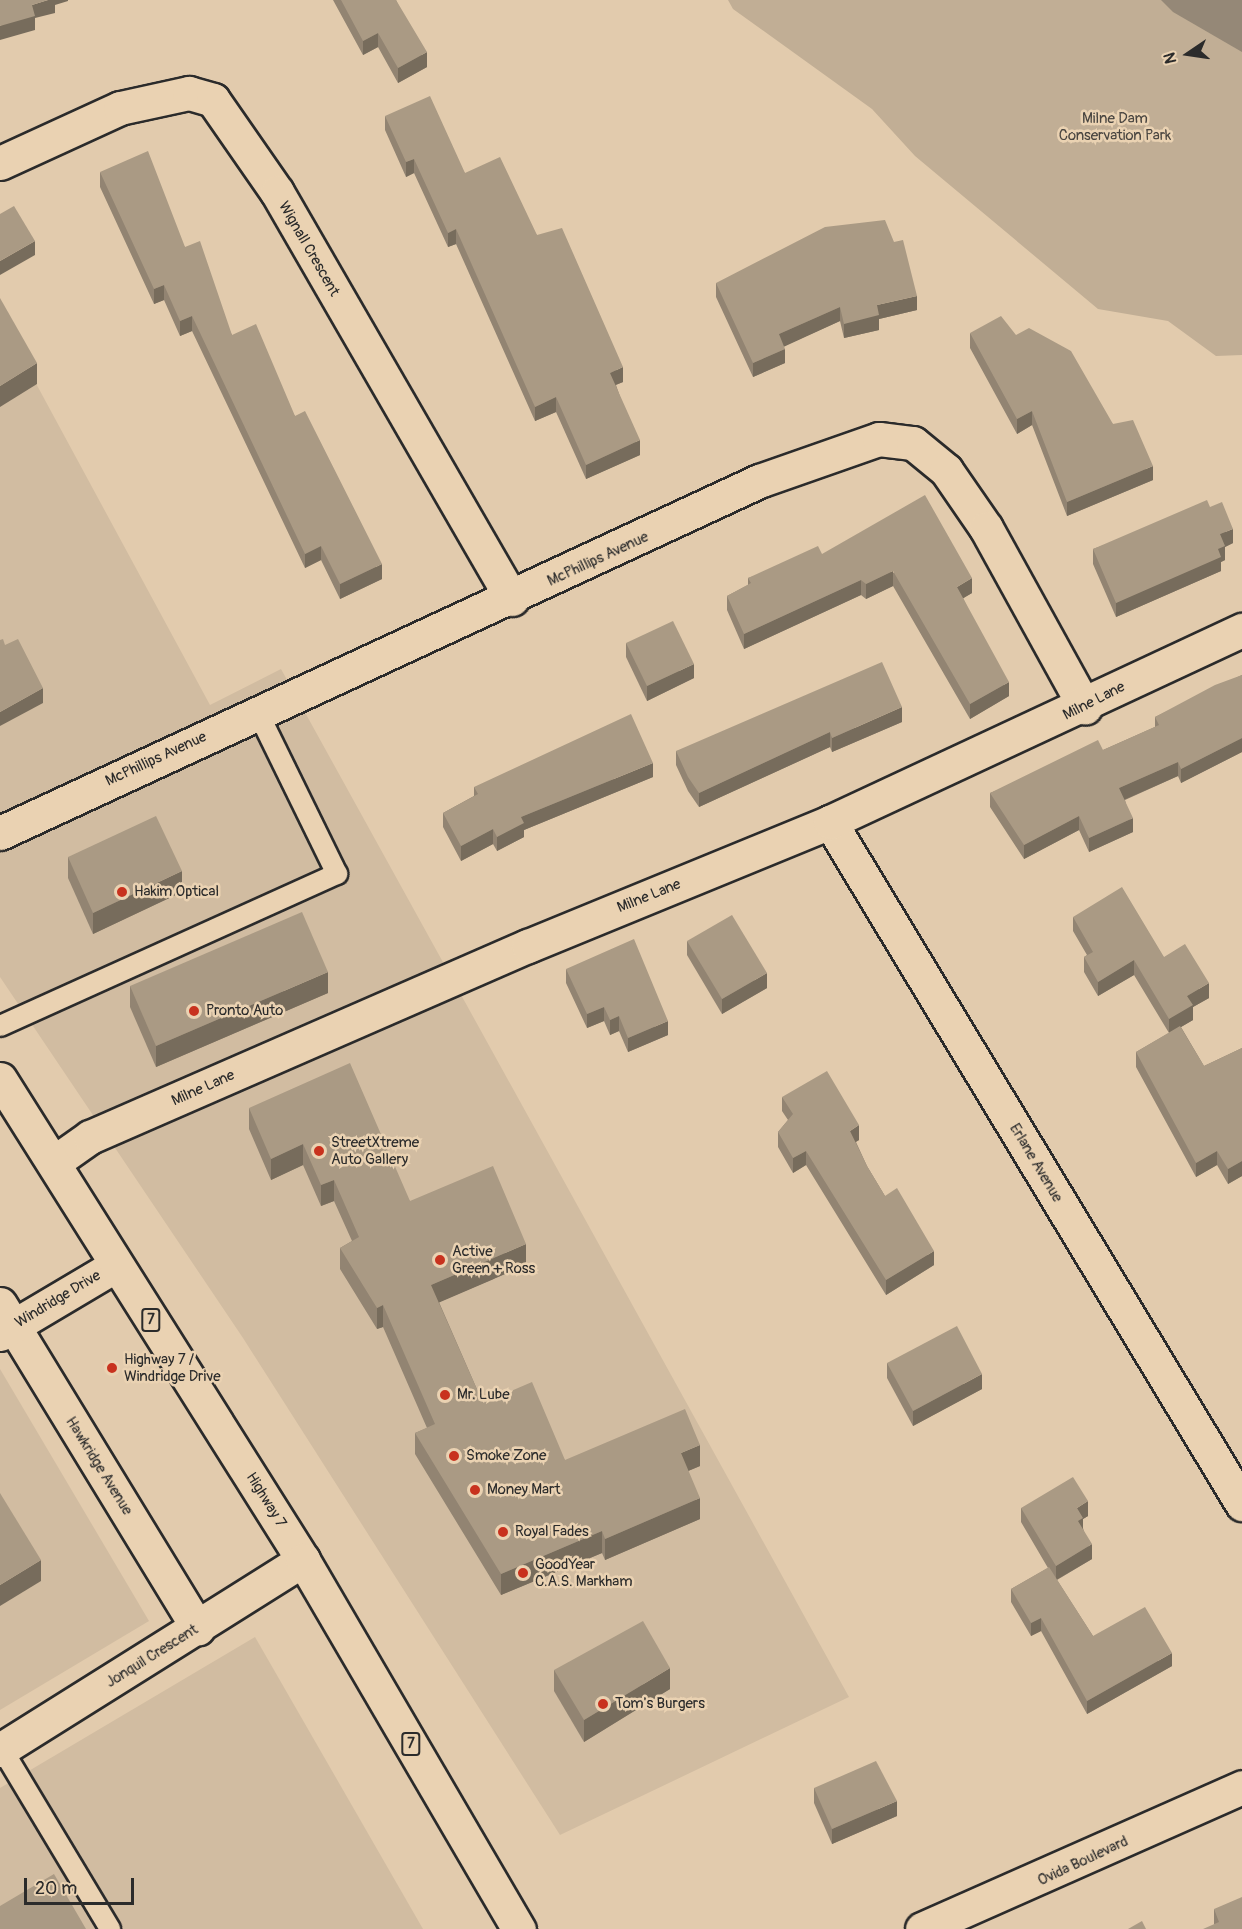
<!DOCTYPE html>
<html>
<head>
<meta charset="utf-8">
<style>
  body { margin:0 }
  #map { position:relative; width:1242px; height:1929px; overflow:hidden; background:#e2cbad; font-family:Pangolin,sans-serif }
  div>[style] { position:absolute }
  .built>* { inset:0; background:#d1bca1 }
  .green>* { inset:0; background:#c1ae95 }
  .water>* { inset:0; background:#958877 }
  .roads { filter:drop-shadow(2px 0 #2b2b2b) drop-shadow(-2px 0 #2b2b2b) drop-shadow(0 2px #2b2b2b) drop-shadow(0 -2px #2b2b2b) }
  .service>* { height:20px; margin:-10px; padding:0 10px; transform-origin:10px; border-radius:10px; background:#ead2b2 }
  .minor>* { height:33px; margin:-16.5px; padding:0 16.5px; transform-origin:16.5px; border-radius:16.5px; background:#ead2b2 }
  .primary>* { height:33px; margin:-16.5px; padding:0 16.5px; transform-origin:16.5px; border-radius:16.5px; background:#ead2b2 }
  .wall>* { inset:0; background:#928472 }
  .shaded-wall>* { inset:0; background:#776c5c }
  .building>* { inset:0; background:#aa9a84 }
  .dots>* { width:16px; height:16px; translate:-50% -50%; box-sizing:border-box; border:3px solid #ead2b2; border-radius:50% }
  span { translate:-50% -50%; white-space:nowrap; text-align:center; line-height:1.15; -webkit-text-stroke:5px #ead2b2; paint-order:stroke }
  .shield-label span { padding:2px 4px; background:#ead2b2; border:2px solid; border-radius:4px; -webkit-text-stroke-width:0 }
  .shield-label { font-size:14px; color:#2b2b2b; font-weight:700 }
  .park-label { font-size:15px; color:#494540 }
  .street-label { font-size:15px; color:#2b2b2b }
  .poi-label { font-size:15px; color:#2b2b2b }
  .left { translate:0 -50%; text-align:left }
  .north { position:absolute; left:1158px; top:24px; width:60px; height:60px; -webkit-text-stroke:4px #ead2b2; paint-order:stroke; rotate:257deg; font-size:16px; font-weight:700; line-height:24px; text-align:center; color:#2b2b2b }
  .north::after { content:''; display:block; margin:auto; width:21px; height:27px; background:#2b2b2b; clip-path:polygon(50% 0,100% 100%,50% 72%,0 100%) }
  .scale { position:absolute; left:24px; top:1878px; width:110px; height:27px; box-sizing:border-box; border:3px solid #2b2b2b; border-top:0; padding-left:8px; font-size:18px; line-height:21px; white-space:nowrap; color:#2b2b2b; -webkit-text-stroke:4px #ead2b2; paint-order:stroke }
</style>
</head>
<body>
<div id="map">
  <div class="built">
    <i style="clip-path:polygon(0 317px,210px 705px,281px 669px,849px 1697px,560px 1835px,243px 1338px,0 977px)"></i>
    <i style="clip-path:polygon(0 1369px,149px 1621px,0 1710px)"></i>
    <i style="clip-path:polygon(255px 1637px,423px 1929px,0 1929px,0 1788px)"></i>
  </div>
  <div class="green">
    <i style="clip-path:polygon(728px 0,1242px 0,1242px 355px,1216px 356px,1168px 321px,1098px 309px,915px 156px,872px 109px,733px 9px)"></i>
  </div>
  <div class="water">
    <i style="clip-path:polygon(1161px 0,1242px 0,1242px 52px,1173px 12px)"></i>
  </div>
  <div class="roads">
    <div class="service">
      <i style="left:0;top:1026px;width:370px;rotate:-24.3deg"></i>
      <i style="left:337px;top:874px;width:179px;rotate:-116.1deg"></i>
      <i style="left:2px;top:1749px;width:210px;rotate:59deg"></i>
    </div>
    <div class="minor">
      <i style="left:0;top:163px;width:132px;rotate:-24.6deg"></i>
      <i style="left:120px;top:108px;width:71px;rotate:-12.3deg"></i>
      <i style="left:189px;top:93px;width:25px;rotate:16deg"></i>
      <i style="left:213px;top:100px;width:112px;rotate:55.2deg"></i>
      <i style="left:277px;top:192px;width:470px;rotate:60deg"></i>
      <i style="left:830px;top:822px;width:797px;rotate:58.86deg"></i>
      <i style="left:0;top:833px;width:837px;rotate:-24.88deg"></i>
      <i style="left:759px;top:481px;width:127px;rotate:-19.3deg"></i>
      <i style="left:879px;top:439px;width:34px;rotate:7deg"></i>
      <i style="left:913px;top:443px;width:43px;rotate:39.3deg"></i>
      <i style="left:946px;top:470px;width:70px;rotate:55.4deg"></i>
      <i style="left:986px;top:528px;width:205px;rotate:61.1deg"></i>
      <i style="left:56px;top:1161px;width:42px;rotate:-35.2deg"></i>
      <i style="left:90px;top:1137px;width:478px;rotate:-23.6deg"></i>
      <i style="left:528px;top:946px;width:326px;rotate:-22.3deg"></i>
      <i style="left:830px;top:822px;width:455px;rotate:-25deg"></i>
      <i style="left:0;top:1304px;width:380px;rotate:58.6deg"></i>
      <i style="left:0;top:1334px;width:135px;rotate:-30.7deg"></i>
      <i style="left:0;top:1750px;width:358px;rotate:-32.1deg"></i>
      <i style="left:922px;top:1929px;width:350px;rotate:-23.9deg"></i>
    </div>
    <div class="primary">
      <i style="left:0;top:1079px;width:568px;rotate:57.79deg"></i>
      <i style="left:303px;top:1560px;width:428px;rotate:59.7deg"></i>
    </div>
  </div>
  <div class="wall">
    <i style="clip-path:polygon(333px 0,396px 0,427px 67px,398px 83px,378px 47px,363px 55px)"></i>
    <i style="clip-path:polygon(385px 116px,465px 173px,537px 235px,623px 382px,616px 385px,640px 455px,586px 479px,556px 412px,535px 421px,456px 244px,448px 247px,414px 173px,406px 177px,385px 130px)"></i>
    <i style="clip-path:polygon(100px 172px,185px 247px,232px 335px,295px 416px,382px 579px,340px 599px,321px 560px,305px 568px,192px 331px,180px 336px,164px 300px,154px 304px,100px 187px)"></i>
    <i style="clip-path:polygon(716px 283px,917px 310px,879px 319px,879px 330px,844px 338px,840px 321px,784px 346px,785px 363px,753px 377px,716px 297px)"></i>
    <i style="clip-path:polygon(970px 333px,1113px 424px,1153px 480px,1067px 516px,1032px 425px,1017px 434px,970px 348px)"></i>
    <i style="clip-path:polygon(1210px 507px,1233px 543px,1225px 547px,1225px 560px,1221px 562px,1221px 571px,1116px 617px,1093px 564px,1093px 549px)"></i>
    <i style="clip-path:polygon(822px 554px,972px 593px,963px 598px,1009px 696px,970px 719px,893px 586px,866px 599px,861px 595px,744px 649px,727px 610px,727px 596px,748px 585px,748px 578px)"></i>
    <i style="clip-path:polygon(626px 643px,694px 678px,647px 701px,626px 657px)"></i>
    <i style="clip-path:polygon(1242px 675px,1242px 752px,1181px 783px,1178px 776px,1125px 800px,1133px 832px,1089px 852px,1079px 830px,1024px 859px,990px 807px,990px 793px,1103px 750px,1155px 727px,1155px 717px)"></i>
    <i style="clip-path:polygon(902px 722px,832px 752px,830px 747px,699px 807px,688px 791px,676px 765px,676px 751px)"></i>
    <i style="clip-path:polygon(653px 777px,524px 830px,524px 837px,497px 851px,493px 844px,461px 861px,443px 827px,443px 813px,474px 796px,474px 787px)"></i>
    <i style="clip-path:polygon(68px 857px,182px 892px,93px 934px,68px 878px)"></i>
    <i style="clip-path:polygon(1073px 917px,1164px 957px,1209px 998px,1193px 1007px,1193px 1020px,1181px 1027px,1204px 1066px,1242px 1048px,1242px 1176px,1228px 1184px,1217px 1165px,1196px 1177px,1136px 1067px,1136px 1052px,1169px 1033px,1134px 975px,1098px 996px,1084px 972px,1084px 957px,1087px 955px,1073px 931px)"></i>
    <i style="clip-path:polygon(687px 941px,767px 988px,722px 1014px,687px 955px)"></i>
    <i style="clip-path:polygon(566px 969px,668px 1035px,628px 1052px,619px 1031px,610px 1035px,604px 1021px,587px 1028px,566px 983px)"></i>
    <i style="clip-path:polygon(130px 986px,328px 993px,156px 1067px,130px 1007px)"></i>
    <i style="clip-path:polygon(782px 1097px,859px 1140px,856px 1142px,867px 1166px,885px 1196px,934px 1265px,886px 1295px,806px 1165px,793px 1173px,778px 1147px,778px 1132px,788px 1120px,782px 1111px)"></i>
    <i style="clip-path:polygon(249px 1108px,410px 1201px,526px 1265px,439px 1302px,483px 1403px,565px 1460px,700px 1466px,688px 1471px,700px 1519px,605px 1560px,602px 1553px,501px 1595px,415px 1454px,415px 1433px,427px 1428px,383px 1327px,377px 1329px,340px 1269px,340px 1248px,352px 1241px,334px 1201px,321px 1206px,303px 1165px,271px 1180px,249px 1129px)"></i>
    <i style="clip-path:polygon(887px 1363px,982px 1389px,913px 1426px,887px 1378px)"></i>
    <i style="clip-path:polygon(1021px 1508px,1088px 1516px,1083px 1519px,1083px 1528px,1092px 1559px,1057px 1580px,1093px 1636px,1172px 1666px,1087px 1714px,1041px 1631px,1031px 1636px,1011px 1602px,1011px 1589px,1048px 1568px,1021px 1522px)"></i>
    <i style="clip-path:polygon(554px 1670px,670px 1689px,584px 1742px,554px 1691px)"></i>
    <i style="clip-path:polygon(814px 1788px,897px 1816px,832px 1844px,814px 1803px)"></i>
    <i style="clip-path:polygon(1214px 1909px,1242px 1929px,1214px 1924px)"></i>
  </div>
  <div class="shaded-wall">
    <i style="clip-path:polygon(48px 0,68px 0,68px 1px,55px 5px,55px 13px,35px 18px,35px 30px,0 40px,0 26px,32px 5px)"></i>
    <i style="clip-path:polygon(378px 33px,378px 47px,363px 55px,363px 41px)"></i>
    <i style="clip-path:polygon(427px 52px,427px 67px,398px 83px,398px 68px)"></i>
    <i style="clip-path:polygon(414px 159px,414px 173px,406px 177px,406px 162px)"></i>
    <i style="clip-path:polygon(456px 229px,456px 244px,448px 247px,448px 233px)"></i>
    <i style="clip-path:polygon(35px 241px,35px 255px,0 275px,0 261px)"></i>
    <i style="clip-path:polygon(164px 285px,164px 300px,154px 304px,154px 289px)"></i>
    <i style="clip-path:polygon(917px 296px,917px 310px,879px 319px,879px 330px,844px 338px,844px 324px,877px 305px)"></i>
    <i style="clip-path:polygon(840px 307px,840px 321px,779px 349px,779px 334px)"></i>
    <i style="clip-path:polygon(192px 316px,192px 331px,180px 336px,180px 321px)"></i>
    <i style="clip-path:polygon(785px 349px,785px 363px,753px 377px,753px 363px)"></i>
    <i style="clip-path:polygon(37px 363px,37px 384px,0 407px,0 386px)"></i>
    <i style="clip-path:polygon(623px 367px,623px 382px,610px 387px,610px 373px)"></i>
    <i style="clip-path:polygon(556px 397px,556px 412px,535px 421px,535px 407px)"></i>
    <i style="clip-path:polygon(1032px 411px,1032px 425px,1017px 434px,1017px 419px)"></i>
    <i style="clip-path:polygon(640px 440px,640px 455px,586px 479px,586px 465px)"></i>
    <i style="clip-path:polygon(1153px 466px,1153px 480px,1067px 516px,1067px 502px)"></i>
    <i style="clip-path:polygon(1233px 529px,1233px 543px,1225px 547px,1225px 560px,1221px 562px,1221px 571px,1116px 617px,1116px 603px,1218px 549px,1220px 534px)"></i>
    <i style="clip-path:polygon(321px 546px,321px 560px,305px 568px,305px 554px)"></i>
    <i style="clip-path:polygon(382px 564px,382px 579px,340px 599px,340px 584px)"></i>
    <i style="clip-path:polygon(893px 571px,893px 586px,866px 599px,866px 584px)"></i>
    <i style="clip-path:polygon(972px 578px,972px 593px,957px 602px,957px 587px)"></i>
    <i style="clip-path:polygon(861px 580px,861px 595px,744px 649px,744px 634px)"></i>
    <i style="clip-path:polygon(694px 664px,694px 678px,647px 701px,647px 686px)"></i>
    <i style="clip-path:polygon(1009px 682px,1009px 696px,970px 719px,970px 704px)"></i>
    <i style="clip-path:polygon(43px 688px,43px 703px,0 726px,0 712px)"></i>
    <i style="clip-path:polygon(902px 707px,902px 722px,832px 752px,832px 738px)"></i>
    <i style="clip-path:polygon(830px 732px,830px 747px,699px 807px,699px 793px)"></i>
    <i style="clip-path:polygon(1242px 738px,1242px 752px,1181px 783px,1181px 769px)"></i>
    <i style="clip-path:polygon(1178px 762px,1178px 776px,1119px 802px,1119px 788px)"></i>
    <i style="clip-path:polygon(653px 763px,653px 777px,524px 830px,524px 837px,497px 851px,497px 837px,521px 817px)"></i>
    <i style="clip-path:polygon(1079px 816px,1079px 830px,1024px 859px,1024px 845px)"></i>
    <i style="clip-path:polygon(1133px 818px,1133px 832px,1089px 852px,1089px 838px)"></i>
    <i style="clip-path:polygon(493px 829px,493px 844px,461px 861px,461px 846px)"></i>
    <i style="clip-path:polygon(182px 871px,182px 892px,93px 934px,93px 913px)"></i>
    <i style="clip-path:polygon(1134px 960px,1134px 975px,1098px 996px,1098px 982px)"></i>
    <i style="clip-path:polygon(328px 972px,328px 993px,156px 1067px,156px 1046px)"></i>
    <i style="clip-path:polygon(767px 973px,767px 988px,722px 1014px,722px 999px)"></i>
    <i style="clip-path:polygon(1209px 983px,1209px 998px,1193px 1007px,1193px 1020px,1169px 1034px,1169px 1019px,1187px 996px)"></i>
    <i style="clip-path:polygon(604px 1007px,604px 1021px,587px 1028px,587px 1014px)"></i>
    <i style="clip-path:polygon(619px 1016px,619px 1031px,610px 1035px,610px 1020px)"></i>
    <i style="clip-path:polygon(668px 1021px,668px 1035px,628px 1052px,628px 1038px)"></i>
    <i style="clip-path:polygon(859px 1125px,859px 1140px,850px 1145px,850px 1131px)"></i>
    <i style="clip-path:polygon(303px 1144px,303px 1165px,271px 1180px,271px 1159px)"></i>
    <i style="clip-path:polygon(806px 1151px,806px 1165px,793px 1173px,793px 1158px)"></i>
    <i style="clip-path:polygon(1217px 1151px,1217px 1165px,1196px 1177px,1196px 1163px)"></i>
    <i style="clip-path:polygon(1242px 1161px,1242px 1176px,1228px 1184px,1228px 1169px)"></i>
    <i style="clip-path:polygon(334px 1180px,334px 1201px,321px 1206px,321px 1185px)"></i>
    <i style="clip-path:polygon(526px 1244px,526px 1265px,431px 1306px,431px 1285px)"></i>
    <i style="clip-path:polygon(934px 1251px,934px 1265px,886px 1295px,886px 1280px)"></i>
    <i style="clip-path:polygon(383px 1305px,383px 1327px,377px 1329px,377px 1308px)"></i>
    <i style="clip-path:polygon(982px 1374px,982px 1389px,913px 1426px,913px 1411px)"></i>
    <i style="clip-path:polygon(700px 1445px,700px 1466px,681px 1474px,681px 1453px)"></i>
    <i style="clip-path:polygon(700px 1498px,700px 1519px,605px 1560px,605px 1539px)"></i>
    <i style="clip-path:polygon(1088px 1501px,1088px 1516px,1083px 1519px,1083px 1533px,1078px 1535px,1077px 1508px)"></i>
    <i style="clip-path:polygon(602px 1531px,602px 1553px,501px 1595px,501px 1574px)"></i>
    <i style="clip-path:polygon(1092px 1544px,1092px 1559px,1056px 1580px,1056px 1566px)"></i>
    <i style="clip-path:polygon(41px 1560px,41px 1581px,0 1606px,0 1585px)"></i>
    <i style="clip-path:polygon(1041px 1618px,1041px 1631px,1031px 1636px,1031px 1623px)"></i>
    <i style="clip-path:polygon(1172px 1653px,1172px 1666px,1087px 1714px,1087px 1701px)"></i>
    <i style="clip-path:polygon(670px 1668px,670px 1689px,584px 1742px,584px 1720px)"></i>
    <i style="clip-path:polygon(897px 1801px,897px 1816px,832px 1844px,832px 1829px)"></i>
  </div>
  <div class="building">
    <i style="clip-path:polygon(0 0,48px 0,32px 5px,35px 16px,0 26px)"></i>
    <i style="clip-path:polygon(341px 0,396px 0,427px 52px,398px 68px,378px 33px,363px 41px)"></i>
    <i style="clip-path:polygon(430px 96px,465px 173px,500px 157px,537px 235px,562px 228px,623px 367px,610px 373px,640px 440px,586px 465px,556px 397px,535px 407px,456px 229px,448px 233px,414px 159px,406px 162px,385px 116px)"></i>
    <i style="clip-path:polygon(148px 151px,185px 247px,200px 241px,232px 335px,256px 324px,295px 416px,305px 411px,382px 564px,340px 584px,321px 546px,305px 554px,192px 316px,180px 321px,164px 285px,154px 289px,100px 172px)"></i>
    <i style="clip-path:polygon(14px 206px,35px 241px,0 261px,0 214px)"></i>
    <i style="clip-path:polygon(885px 220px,894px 242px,903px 240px,917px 296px,877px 305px,879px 315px,844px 324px,840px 307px,779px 334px,785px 349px,753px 363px,716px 283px,825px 227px)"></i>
    <i style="clip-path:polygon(0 298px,37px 363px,0 386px)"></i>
    <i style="clip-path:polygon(1001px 316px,1016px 335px,1029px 328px,1071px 351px,1113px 424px,1133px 420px,1153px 466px,1067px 502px,1032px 411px,1017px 419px,970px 333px)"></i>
    <i style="clip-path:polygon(925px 495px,972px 578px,957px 587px,1009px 682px,970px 704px,893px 571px,866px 584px,861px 580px,744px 634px,727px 596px,751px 583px,748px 578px,818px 546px,822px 554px)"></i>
    <i style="clip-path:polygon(1207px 500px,1210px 507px,1222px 502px,1233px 529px,1220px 534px,1225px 546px,1218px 549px,1221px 557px,1116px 603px,1093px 549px)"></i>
    <i style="clip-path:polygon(673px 621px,694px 664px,647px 686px,626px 643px)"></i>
    <i style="clip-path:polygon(3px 639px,5px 645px,18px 639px,43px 688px,0 712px,0 640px)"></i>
    <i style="clip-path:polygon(882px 662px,902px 707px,832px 738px,830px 732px,699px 793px,688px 777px,676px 751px)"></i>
    <i style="clip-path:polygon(1242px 675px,1242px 738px,1181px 769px,1178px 762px,1119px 788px,1133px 818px,1089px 838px,1079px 816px,1024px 845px,990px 793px,1098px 740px,1103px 750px,1159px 725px,1155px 717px,1215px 685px)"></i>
    <i style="clip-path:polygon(631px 714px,653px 763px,521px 817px,524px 823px,497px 837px,493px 829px,461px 846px,443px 813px,478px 794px,474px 787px)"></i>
    <i style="clip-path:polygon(156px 816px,182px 871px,93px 913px,68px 857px)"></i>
    <i style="clip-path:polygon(1122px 887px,1164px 957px,1185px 944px,1209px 983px,1187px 996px,1193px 1005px,1169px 1019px,1134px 960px,1098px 982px,1084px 957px,1093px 952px,1073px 917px)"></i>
    <i style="clip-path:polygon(302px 912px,328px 972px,156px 1046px,130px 986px)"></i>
    <i style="clip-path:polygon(732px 915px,767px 973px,722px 999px,687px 941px)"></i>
    <i style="clip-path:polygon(634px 939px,668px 1021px,628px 1038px,619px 1016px,610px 1020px,604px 1007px,587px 1014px,566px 969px)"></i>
    <i style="clip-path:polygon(1180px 1026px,1204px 1066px,1242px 1048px,1242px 1161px,1228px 1169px,1217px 1151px,1196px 1163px,1136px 1052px)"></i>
    <i style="clip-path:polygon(350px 1063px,410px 1201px,493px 1166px,526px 1244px,431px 1285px,483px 1403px,532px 1382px,565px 1460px,685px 1409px,700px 1445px,681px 1453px,700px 1498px,605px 1539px,602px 1531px,501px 1574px,415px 1433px,435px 1424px,383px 1305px,377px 1308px,340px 1248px,359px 1237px,334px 1180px,321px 1185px,303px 1144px,271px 1159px,249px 1108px)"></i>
    <i style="clip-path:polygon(827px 1071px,859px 1125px,850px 1131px,867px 1166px,885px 1196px,897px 1188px,934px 1251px,886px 1280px,806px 1151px,793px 1158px,778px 1132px,793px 1114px,782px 1097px)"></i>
    <i style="clip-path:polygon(957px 1326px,982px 1374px,913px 1411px,887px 1363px)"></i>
    <i style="clip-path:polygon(1073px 1477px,1088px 1501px,1077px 1508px,1083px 1518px,1078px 1521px,1092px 1544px,1056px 1566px,1021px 1508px)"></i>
    <i style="clip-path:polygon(0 1493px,41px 1560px,0 1585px)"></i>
    <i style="clip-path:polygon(1049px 1567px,1093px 1636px,1145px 1607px,1172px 1653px,1087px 1701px,1041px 1618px,1031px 1623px,1011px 1589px)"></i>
    <i style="clip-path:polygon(643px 1621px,670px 1668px,584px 1720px,554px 1670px)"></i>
    <i style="clip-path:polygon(876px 1761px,897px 1801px,832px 1829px,814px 1788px)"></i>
    <i style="clip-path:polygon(54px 1874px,86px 1929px,0 1929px,0 1906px)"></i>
    <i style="clip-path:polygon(1242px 1897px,1242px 1929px,1203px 1929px,1219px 1922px,1214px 1909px)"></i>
    <i style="clip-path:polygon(1142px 1921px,1146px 1929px,1128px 1929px)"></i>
  </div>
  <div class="dots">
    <i style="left:122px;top:892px;background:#c8321e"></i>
    <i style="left:194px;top:1011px;background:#c8321e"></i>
    <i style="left:319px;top:1151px;background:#c8321e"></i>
    <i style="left:440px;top:1260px;background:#c8321e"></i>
    <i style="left:112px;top:1368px;background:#c8321e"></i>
    <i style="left:445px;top:1395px;background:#c8321e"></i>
    <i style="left:454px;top:1456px;background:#c8321e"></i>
    <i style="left:475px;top:1490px;background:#c8321e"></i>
    <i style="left:503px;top:1532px;background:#c8321e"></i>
    <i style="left:523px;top:1573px;background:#c8321e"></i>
    <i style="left:603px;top:1704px;background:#c8321e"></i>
  </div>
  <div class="shield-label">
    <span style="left:151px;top:1320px">7</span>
    <span style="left:411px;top:1744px">7</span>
  </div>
  <div class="park-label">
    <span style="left:1115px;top:127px">Milne Dam<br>Conservation Park</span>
  </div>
  <div class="street-label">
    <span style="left:309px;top:249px;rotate:60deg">Wignall Crescent</span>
    <span style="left:598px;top:559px;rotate:-25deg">McPhillips Avenue</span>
    <span style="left:1094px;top:701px;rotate:-27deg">Milne Lane</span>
    <span style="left:156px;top:759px;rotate:-25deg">McPhillips Avenue</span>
    <span style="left:649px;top:896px;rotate:-22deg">Milne Lane</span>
    <span style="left:203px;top:1088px;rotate:-24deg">Milne Lane</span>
    <span style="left:1036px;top:1163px;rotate:59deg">Erlane Avenue</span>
    <span style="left:58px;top:1299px;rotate:-31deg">Windridge Drive</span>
    <span style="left:99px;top:1466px;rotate:58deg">Hawkridge Avenue</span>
    <span style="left:266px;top:1500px;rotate:58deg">Highway 7</span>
    <span style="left:152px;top:1656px;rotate:-32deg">Jonquil Crescent</span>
    <span style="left:1083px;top:1861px;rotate:-25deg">Ovida Boulevard</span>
  </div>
  <div class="poi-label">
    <span class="left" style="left:134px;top:892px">Hakim Optical</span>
    <span class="left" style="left:206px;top:1011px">Pronto Auto</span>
    <span class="left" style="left:331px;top:1151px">StreetXtreme<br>Auto Gallery</span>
    <span class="left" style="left:452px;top:1260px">Active<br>Green + Ross</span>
    <span class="left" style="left:124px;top:1368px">Highway 7 /<br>Windridge Drive</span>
    <span class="left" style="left:457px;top:1395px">Mr. Lube</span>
    <span class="left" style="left:466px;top:1456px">Smoke Zone</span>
    <span class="left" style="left:487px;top:1490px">Money Mart</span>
    <span class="left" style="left:515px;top:1532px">Royal Fades</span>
    <span class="left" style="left:535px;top:1573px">GoodYear<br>C.A.S. Markham</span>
    <span class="left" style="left:615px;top:1704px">Tom's Burgers</span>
  </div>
  <div class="north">N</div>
  <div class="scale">20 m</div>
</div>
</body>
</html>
